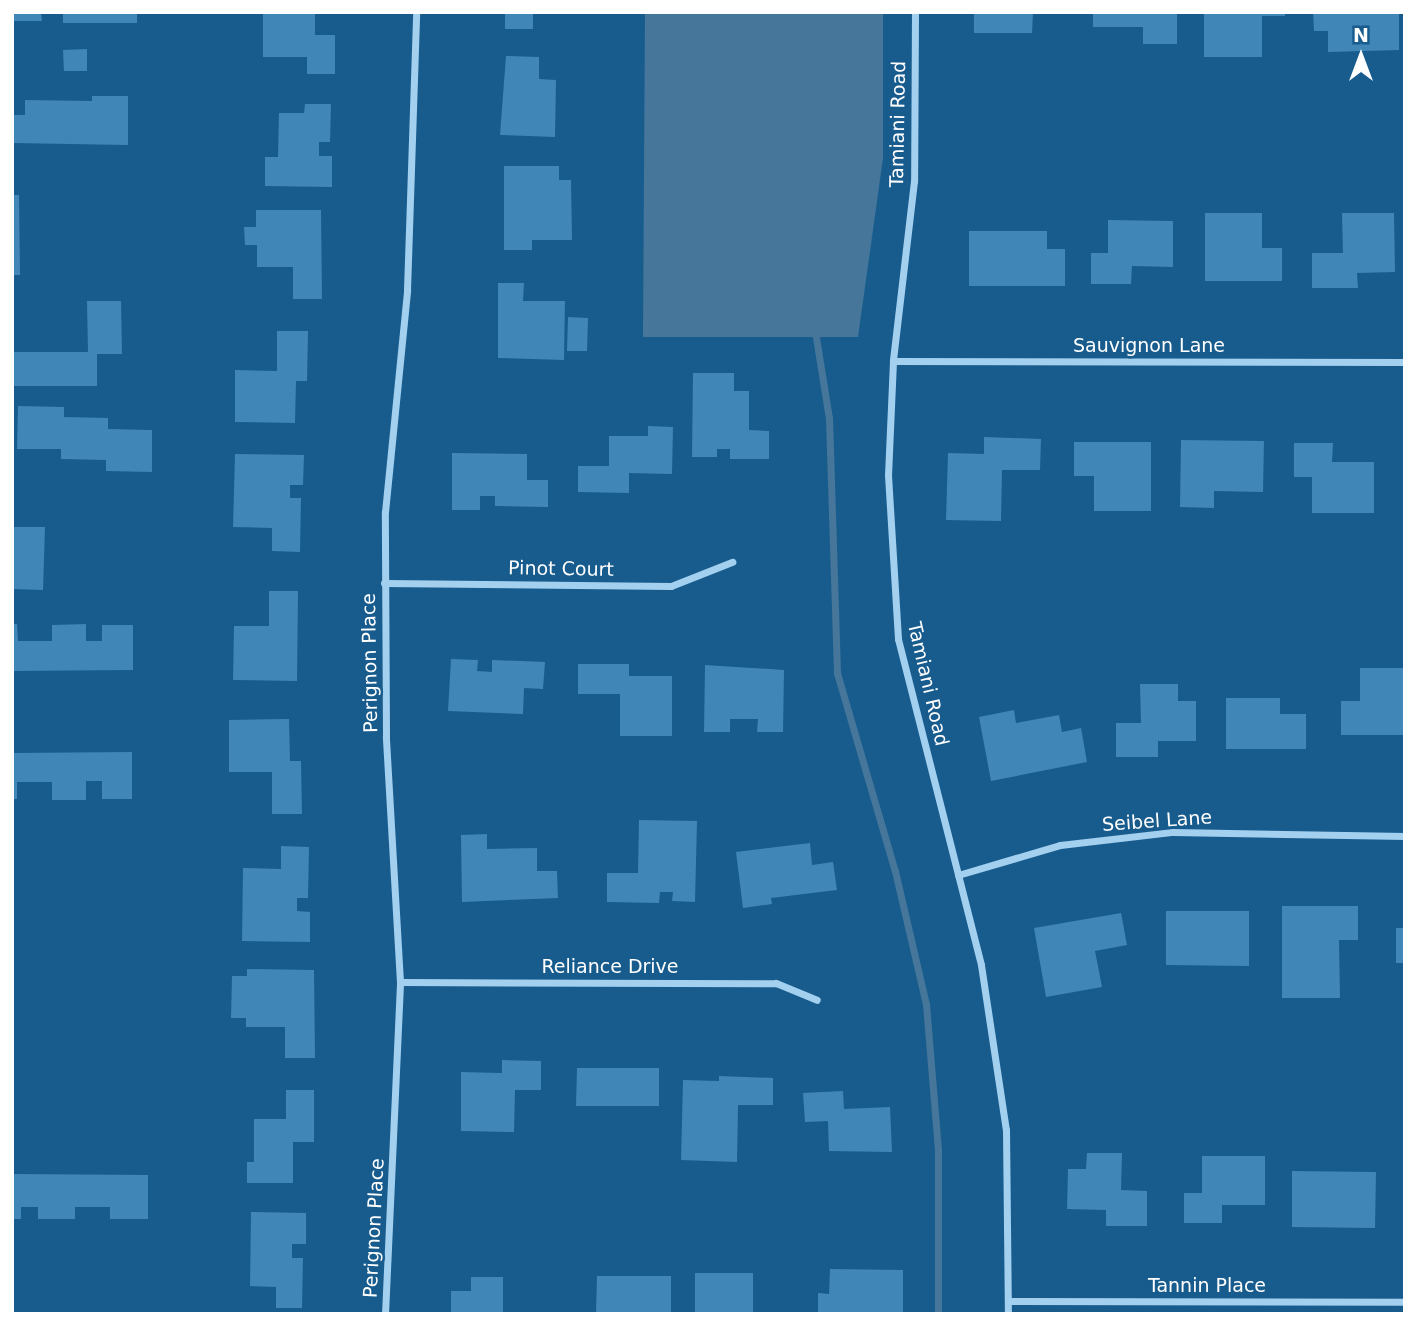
<!DOCTYPE html>
<html>
<head>
<meta charset="utf-8">
<style>
  body { margin:0 }
  #map { position:relative; width:1417px; height:1326px; overflow:hidden; background:#185c8e; font-family:"DejaVu Sans",sans-serif }
  div>[style] { position:absolute }
  .water>* { inset:0; background:#46779a }
  .stream>* { height:7px; margin:-3.5px; padding:0 3.5px; transform-origin:3.5px; border-radius:3.5px; background:#46779a }
  .building>* { inset:0; background:#4086b6 }
  .minor>* { height:7px; margin:-3.5px; padding:0 3.5px; transform-origin:3.5px; border-radius:3.5px; background:#a4d0ef }
  span { translate:-50% -50%; white-space:nowrap; text-align:center; line-height:1.15; -webkit-text-stroke:5px #185c8e; paint-order:stroke }
  .street-label { font-size:19px; color:#fff }
  .frame { position:absolute; inset:0; border:14px solid #fff; pointer-events:none }
  .north { position:absolute; left:1326px; top:21px; width:70px; height:70px; -webkit-text-stroke:5px #185c8e; paint-order:stroke; rotate:0deg; font-size:19px; font-weight:700; line-height:28px; text-align:center; color:#fff }
  .north::after { content:''; display:block; margin:auto; width:24px; height:32px; background:#fff; clip-path:polygon(50% 0,100% 100%,50% 72%,0 100%) }
</style>
</head>
<body>
<div id="map">
  <div class="water">
    <i style="clip-path:polygon(645px 12px,883px 12px,883px 158px,858px 337px,643px 337px)"></i>
  </div>
  <div class="stream">
    <i style="left:815px;top:331px;width:88px;rotate:80.9deg"></i>
    <i style="left:829px;top:418px;width:255px;rotate:88.2deg"></i>
    <i style="left:837px;top:673px;width:206px;rotate:73.7deg"></i>
    <i style="left:895px;top:871px;width:137px;rotate:76.9deg"></i>
    <i style="left:926px;top:1004px;width:145px;rotate:85.3deg"></i>
    <i style="left:938px;top:1149px;width:165px;rotate:90deg"></i>
  </div>
  <div class="building">
    <i style="clip-path:polygon(12px 12px,41px 12px,42px 21px,12px 21px)"></i>
    <i style="clip-path:polygon(63px 12px,137px 12px,137px 23px,63px 23px)"></i>
    <i style="clip-path:polygon(263px 12px,315px 12px,315px 35px,335px 35px,335px 74px,307px 74px,307px 57px,263px 57px)"></i>
    <i style="clip-path:polygon(505px 12px,533px 12px,533px 29px,505px 29px)"></i>
    <i style="clip-path:polygon(974px 12px,1033px 12px,1032px 33px,974px 33px)"></i>
    <i style="clip-path:polygon(1093px 12px,1177px 12px,1177px 44px,1143px 44px,1143px 27px,1093px 27px)"></i>
    <i style="clip-path:polygon(1204px 12px,1285px 12px,1285px 16px,1262px 16px,1262px 57px,1204px 57px)"></i>
    <i style="clip-path:polygon(1313px 12px,1399px 12px,1399px 50px,1328px 52px,1328px 31px,1314px 31px)"></i>
    <i style="clip-path:polygon(87px 49px,87px 71px,64px 71px,63px 50px)"></i>
    <i style="clip-path:polygon(506px 56px,539px 57px,539px 79px,556px 80px,555px 137px,500px 135px)"></i>
    <i style="clip-path:polygon(92px 96px,128px 96px,128px 145px,12px 143px,12px 115px,25px 115px,25px 100px,92px 101px)"></i>
    <i style="clip-path:polygon(305px 104px,331px 104px,330px 142px,319px 142px,319px 156px,332px 156px,332px 187px,265px 186px,265px 157px,278px 157px,279px 113px,304px 113px)"></i>
    <i style="clip-path:polygon(504px 166px,559px 166px,559px 180px,571px 180px,572px 240px,532px 240px,532px 250px,504px 250px)"></i>
    <i style="clip-path:polygon(12px 195px,19px 195px,20px 275px,12px 275px)"></i>
    <i style="clip-path:polygon(256px 210px,321px 210px,322px 299px,293px 299px,293px 267px,257px 267px,257px 245px,245px 245px,244px 227px,256px 227px)"></i>
    <i style="clip-path:polygon(1205px 213px,1262px 213px,1262px 248px,1282px 248px,1282px 281px,1205px 281px)"></i>
    <i style="clip-path:polygon(1342px 213px,1394px 213px,1395px 272px,1357px 273px,1358px 288px,1312px 288px,1312px 253px,1343px 253px)"></i>
    <i style="clip-path:polygon(1108px 220px,1173px 221px,1173px 267px,1132px 266px,1131px 284px,1091px 284px,1091px 253px,1108px 253px)"></i>
    <i style="clip-path:polygon(969px 231px,1047px 231px,1047px 249px,1065px 249px,1065px 286px,969px 286px)"></i>
    <i style="clip-path:polygon(498px 283px,524px 283px,523px 301px,565px 301px,564px 360px,498px 358px)"></i>
    <i style="clip-path:polygon(87px 301px,121px 301px,122px 354px,97px 354px,97px 386px,12px 386px,12px 352px,88px 352px)"></i>
    <i style="clip-path:polygon(568px 317px,588px 318px,587px 351px,567px 351px)"></i>
    <i style="clip-path:polygon(277px 331px,308px 331px,307px 381px,296px 381px,295px 423px,235px 422px,235px 370px,277px 371px)"></i>
    <i style="clip-path:polygon(693px 373px,734px 373px,734px 391px,749px 391px,749px 430px,769px 431px,769px 459px,730px 459px,730px 449px,717px 449px,717px 457px,692px 457px)"></i>
    <i style="clip-path:polygon(18px 406px,64px 407px,64px 417px,108px 418px,108px 429px,152px 430px,152px 472px,106px 471px,106px 460px,61px 459px,61px 449px,17px 449px)"></i>
    <i style="clip-path:polygon(648px 426px,673px 427px,672px 474px,629px 473px,629px 493px,578px 492px,578px 466px,609px 466px,609px 436px,648px 436px)"></i>
    <i style="clip-path:polygon(984px 437px,1041px 439px,1040px 470px,1002px 470px,1001px 521px,946px 520px,948px 453px,984px 454px)"></i>
    <i style="clip-path:polygon(1181px 440px,1264px 441px,1263px 492px,1214px 491px,1214px 508px,1180px 507px)"></i>
    <i style="clip-path:polygon(1074px 442px,1151px 442px,1151px 511px,1094px 511px,1094px 476px,1074px 476px)"></i>
    <i style="clip-path:polygon(1294px 443px,1333px 443px,1332px 462px,1374px 462px,1374px 513px,1312px 513px,1312px 477px,1294px 477px)"></i>
    <i style="clip-path:polygon(452px 453px,527px 454px,527px 480px,548px 480px,548px 507px,495px 506px,495px 496px,480px 496px,480px 510px,452px 510px)"></i>
    <i style="clip-path:polygon(235px 454px,304px 455px,303px 485px,290px 485px,290px 498px,301px 498px,300px 552px,272px 551px,272px 528px,233px 527px)"></i>
    <i style="clip-path:polygon(12px 527px,45px 527px,43px 590px,12px 589px)"></i>
    <i style="clip-path:polygon(269px 591px,298px 591px,297px 681px,233px 680px,234px 626px,269px 626px)"></i>
    <i style="clip-path:polygon(12px 624px,17px 624px,18px 641px,52px 641px,52px 625px,86px 624px,86px 641px,102px 641px,102px 625px,133px 625px,133px 670px,12px 671px)"></i>
    <i style="clip-path:polygon(451px 659px,478px 660px,477px 671px,492px 672px,492px 660px,545px 662px,543px 689px,524px 688px,523px 714px,448px 711px)"></i>
    <i style="clip-path:polygon(578px 664px,629px 664px,629px 676px,672px 676px,672px 736px,620px 736px,620px 694px,578px 694px)"></i>
    <i style="clip-path:polygon(705px 665px,784px 670px,783px 732px,757px 732px,758px 719px,730px 719px,730px 732px,704px 732px)"></i>
    <i style="clip-path:polygon(1360px 668px,1405px 668px,1405px 735px,1341px 735px,1341px 701px,1360px 701px)"></i>
    <i style="clip-path:polygon(1140px 684px,1178px 684px,1178px 701px,1196px 701px,1196px 741px,1158px 741px,1158px 757px,1116px 757px,1116px 723px,1141px 723px)"></i>
    <i style="clip-path:polygon(1226px 698px,1280px 698px,1280px 714px,1306px 714px,1306px 749px,1226px 749px)"></i>
    <i style="clip-path:polygon(1014px 710px,1016px 723px,1059px 715px,1062px 732px,1081px 728px,1087px 762px,991px 781px,979px 717px)"></i>
    <i style="clip-path:polygon(289px 719px,290px 761px,301px 761px,302px 814px,272px 814px,272px 772px,229px 772px,229px 720px)"></i>
    <i style="clip-path:polygon(132px 752px,132px 799px,102px 799px,102px 781px,86px 781px,86px 800px,52px 800px,52px 782px,17px 782px,17px 799px,12px 799px,12px 753px)"></i>
    <i style="clip-path:polygon(639px 820px,697px 821px,695px 902px,672px 901px,673px 892px,660px 892px,659px 903px,607px 902px,607px 873px,638px 873px)"></i>
    <i style="clip-path:polygon(487px 834px,487px 849px,537px 848px,537px 871px,557px 871px,558px 898px,462px 902px,461px 835px)"></i>
    <i style="clip-path:polygon(810px 843px,812px 865px,833px 862px,837px 890px,771px 898px,772px 904px,743px 908px,736px 852px)"></i>
    <i style="clip-path:polygon(281px 846px,309px 847px,308px 898px,297px 898px,297px 911px,310px 912px,310px 942px,242px 941px,243px 868px,281px 869px)"></i>
    <i style="clip-path:polygon(1282px 906px,1358px 906px,1358px 940px,1339px 940px,1340px 998px,1282px 998px)"></i>
    <i style="clip-path:polygon(1166px 911px,1249px 911px,1249px 966px,1166px 965px)"></i>
    <i style="clip-path:polygon(1121px 913px,1127px 945px,1095px 951px,1102px 987px,1046px 997px,1034px 928px)"></i>
    <i style="clip-path:polygon(1396px 928px,1405px 928px,1405px 963px,1396px 963px)"></i>
    <i style="clip-path:polygon(247px 969px,314px 970px,315px 1058px,285px 1058px,285px 1027px,246px 1027px,246px 1018px,231px 1018px,232px 976px,247px 976px)"></i>
    <i style="clip-path:polygon(502px 1060px,541px 1061px,541px 1090px,515px 1090px,514px 1132px,461px 1131px,461px 1072px,502px 1073px)"></i>
    <i style="clip-path:polygon(577px 1068px,659px 1068px,659px 1106px,576px 1106px)"></i>
    <i style="clip-path:polygon(719px 1076px,773px 1078px,773px 1105px,738px 1105px,737px 1162px,681px 1160px,683px 1080px,719px 1081px)"></i>
    <i style="clip-path:polygon(286px 1090px,314px 1090px,314px 1142px,293px 1142px,293px 1183px,247px 1183px,247px 1162px,254px 1162px,254px 1119px,286px 1119px)"></i>
    <i style="clip-path:polygon(843px 1091px,844px 1109px,890px 1107px,892px 1152px,829px 1151px,828px 1121px,805px 1122px,803px 1093px)"></i>
    <i style="clip-path:polygon(1087px 1153px,1122px 1153px,1121px 1190px,1147px 1191px,1147px 1226px,1106px 1226px,1106px 1210px,1067px 1209px,1068px 1169px,1086px 1169px)"></i>
    <i style="clip-path:polygon(1202px 1156px,1265px 1156px,1265px 1205px,1222px 1205px,1222px 1223px,1184px 1223px,1184px 1193px,1202px 1193px)"></i>
    <i style="clip-path:polygon(1292px 1171px,1376px 1172px,1375px 1228px,1292px 1227px)"></i>
    <i style="clip-path:polygon(12px 1174px,148px 1175px,148px 1219px,110px 1219px,110px 1207px,75px 1207px,75px 1219px,38px 1219px,38px 1207px,21px 1207px,21px 1219px,12px 1219px)"></i>
    <i style="clip-path:polygon(251px 1212px,306px 1213px,306px 1244px,292px 1244px,292px 1258px,303px 1258px,302px 1308px,276px 1308px,276px 1287px,250px 1286px)"></i>
    <i style="clip-path:polygon(830px 1269px,903px 1270px,903px 1314px,818px 1314px,818px 1293px,829px 1294px)"></i>
    <i style="clip-path:polygon(695px 1273px,753px 1273px,753px 1314px,695px 1314px)"></i>
    <i style="clip-path:polygon(597px 1276px,671px 1276px,671px 1314px,596px 1314px)"></i>
    <i style="clip-path:polygon(471px 1277px,503px 1277px,503px 1314px,451px 1314px,451px 1291px,471px 1291px)"></i>
  </div>
  <div class="minor">
    <i style="left:915px;top:12px;width:169px;rotate:90.3deg"></i>
    <i style="left:914px;top:181px;width:181px;rotate:96.7deg"></i>
    <i style="left:893px;top:361px;width:114px;rotate:92.5deg"></i>
    <i style="left:888px;top:475px;width:164px;rotate:86.5deg"></i>
    <i style="left:898px;top:639px;width:336px;rotate:75.7deg"></i>
    <i style="left:981px;top:965px;width:167px;rotate:81.4deg"></i>
    <i style="left:1006px;top:1130px;width:184px;rotate:89.4deg"></i>
    <i style="left:893px;top:361px;width:512px;rotate:0.11deg"></i>
    <i style="left:384px;top:583px;width:287px;rotate:0.6deg"></i>
    <i style="left:671px;top:586px;width:66px;rotate:-21.5deg"></i>
    <i style="left:958px;top:875px;width:106px;rotate:-16.4deg"></i>
    <i style="left:1060px;top:845px;width:114px;rotate:-6.6deg"></i>
    <i style="left:1173px;top:832px;width:232px;rotate:1deg"></i>
    <i style="left:400px;top:982px;width:376px;rotate:0.2deg"></i>
    <i style="left:776px;top:983px;width:44px;rotate:22.5deg"></i>
    <i style="left:1008px;top:1301px;width:397px;rotate:0.1deg"></i>
    <i style="left:385px;top:1314px;width:332px;rotate:-87.4deg"></i>
    <i style="left:400px;top:982px;width:246px;rotate:-93.3deg"></i>
    <i style="left:386px;top:736px;width:224px;rotate:-90.3deg"></i>
    <i style="left:385px;top:512px;width:223px;rotate:-84.3deg"></i>
    <i style="left:407px;top:290px;width:278px;rotate:-88.1deg"></i>
  </div>
  <div class="street-label">
    <span style="left:898px;top:124px;rotate:-89deg">Tamiani Road</span>
    <span style="left:1149px;top:346px">Sauvignon Lane</span>
    <span style="left:561px;top:569px;rotate:1deg">Pinot Court</span>
    <span style="left:370px;top:663px;rotate:-91deg">Perignon Place</span>
    <span style="left:928px;top:684px;rotate:77deg">Tamiani Road</span>
    <span style="left:1157px;top:821px;rotate:-4deg">Seibel Lane</span>
    <span style="left:610px;top:967px">Reliance Drive</span>
    <span style="left:374px;top:1228px;rotate:-87deg">Perignon Place</span>
    <span style="left:1207px;top:1286px">Tannin Place</span>
  </div>
  <div class="frame"></div>
  <div class="north">N</div>
</div>
</body>
</html>
